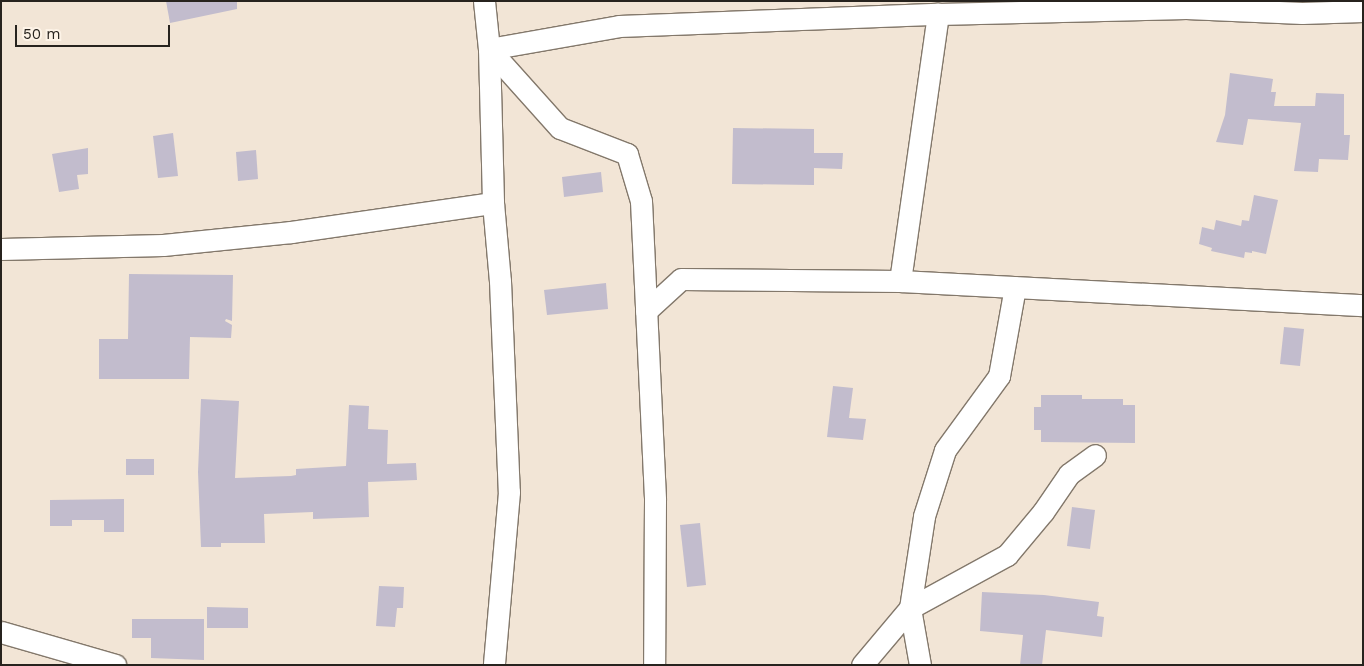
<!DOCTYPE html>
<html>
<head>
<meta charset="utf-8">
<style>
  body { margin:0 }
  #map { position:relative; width:1364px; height:666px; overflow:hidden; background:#f2e5d6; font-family:"Work Sans",sans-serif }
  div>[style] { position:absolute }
  .building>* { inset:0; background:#c2bccd }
  .roads { filter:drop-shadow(1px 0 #83786b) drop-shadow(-1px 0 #83786b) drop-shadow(0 1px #83786b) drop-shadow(0 -1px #83786b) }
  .street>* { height:21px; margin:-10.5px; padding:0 10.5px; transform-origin:10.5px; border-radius:10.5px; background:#fff }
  span { translate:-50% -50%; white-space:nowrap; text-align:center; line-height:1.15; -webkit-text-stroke:5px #fdf3e7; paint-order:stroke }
  .frame { position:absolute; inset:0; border:2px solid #27231e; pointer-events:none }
  .scale { position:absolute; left:15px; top:25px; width:155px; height:22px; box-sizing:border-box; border:2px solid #27231e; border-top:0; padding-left:6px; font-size:15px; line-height:18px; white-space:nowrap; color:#27231e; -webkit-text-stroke:4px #fdf3e7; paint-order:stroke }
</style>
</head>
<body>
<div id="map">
  <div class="building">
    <i style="clip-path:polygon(166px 1px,237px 1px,237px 9px,170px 23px)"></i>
    <i style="clip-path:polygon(1230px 73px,1273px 79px,1271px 92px,1276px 92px,1274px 106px,1315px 106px,1316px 93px,1344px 94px,1344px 135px,1350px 135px,1348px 160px,1319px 159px,1318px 172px,1294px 171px,1301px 123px,1248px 119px,1243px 145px,1216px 142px,1225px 115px)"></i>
    <i style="clip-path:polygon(733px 128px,814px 129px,814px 153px,843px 153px,842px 169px,814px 168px,814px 185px,732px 184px)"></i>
    <i style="clip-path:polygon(173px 133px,178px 176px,158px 178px,153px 136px)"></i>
    <i style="clip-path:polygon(88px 148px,88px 174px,77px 175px,79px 189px,59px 192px,52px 154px)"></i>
    <i style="clip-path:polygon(256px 150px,258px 179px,238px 181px,236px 152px)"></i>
    <i style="clip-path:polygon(601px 172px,603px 192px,564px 197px,562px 177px)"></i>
    <i style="clip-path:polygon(1254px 195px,1278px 200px,1266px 254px,1252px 251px,1252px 253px,1245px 252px,1244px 258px,1211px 251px,1212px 248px,1199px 244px,1202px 227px,1214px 230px,1216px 220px,1241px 226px,1242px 220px,1249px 221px)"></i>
    <i style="clip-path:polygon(129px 274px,233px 275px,232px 321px,226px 319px,225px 321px,232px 325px,231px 338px,190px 337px,189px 379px,99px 379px,99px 339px,128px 339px)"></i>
    <i style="clip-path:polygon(606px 283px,608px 309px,547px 315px,544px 290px)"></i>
    <i style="clip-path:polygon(1284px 327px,1304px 329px,1300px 366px,1280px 364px)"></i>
    <i style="clip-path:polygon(833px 386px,853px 388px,849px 418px,866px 419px,863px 440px,827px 437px)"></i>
    <i style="clip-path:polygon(1041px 395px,1082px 395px,1082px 399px,1123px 399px,1123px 405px,1135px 405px,1135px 443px,1041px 442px,1041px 430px,1034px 430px,1034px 407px,1041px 407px)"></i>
    <i style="clip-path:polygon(201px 399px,239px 401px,235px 478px,291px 476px,296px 475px,296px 469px,346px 466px,349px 405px,369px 406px,368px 429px,388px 430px,387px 464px,416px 463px,417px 480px,368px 482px,369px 517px,313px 519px,313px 512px,264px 514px,265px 543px,221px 543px,221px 547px,201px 547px,198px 472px)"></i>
    <i style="clip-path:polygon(126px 459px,154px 459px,154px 475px,126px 475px)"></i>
    <i style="clip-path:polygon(124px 499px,124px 532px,104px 532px,104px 520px,72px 520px,72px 526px,50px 526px,50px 500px)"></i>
    <i style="clip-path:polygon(1072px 507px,1095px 510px,1090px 549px,1067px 546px)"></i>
    <i style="clip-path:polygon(700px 523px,706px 585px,687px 587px,680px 525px)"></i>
    <i style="clip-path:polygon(379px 586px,404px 587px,403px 608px,397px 608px,395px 627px,376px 626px)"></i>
    <i style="clip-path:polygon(982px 592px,1044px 595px,1099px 602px,1097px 616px,1104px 617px,1102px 637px,1046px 630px,1042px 665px,1020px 665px,1023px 635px,980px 631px)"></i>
    <i style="clip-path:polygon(207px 607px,248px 608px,248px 628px,207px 628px)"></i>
    <i style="clip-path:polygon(132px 619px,204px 619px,204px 660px,151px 658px,151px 638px,132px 638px)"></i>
  </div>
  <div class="roads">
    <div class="street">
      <i style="left:484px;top:1px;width:48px;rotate:84.1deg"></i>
      <i style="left:489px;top:49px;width:154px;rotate:88.5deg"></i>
      <i style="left:493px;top:203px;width:78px;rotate:84.9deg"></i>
      <i style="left:500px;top:281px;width:211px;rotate:87.6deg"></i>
      <i style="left:509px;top:492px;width:174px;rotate:95deg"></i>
      <i style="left:489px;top:49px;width:132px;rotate:-10deg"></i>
      <i style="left:619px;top:26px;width:319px;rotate:-2.2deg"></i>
      <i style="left:938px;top:14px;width:248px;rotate:-1.4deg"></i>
      <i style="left:1186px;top:8px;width:116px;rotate:2.5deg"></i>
      <i style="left:1302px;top:13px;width:61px;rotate:-1.9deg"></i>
      <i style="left:489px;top:49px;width:106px;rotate:48.1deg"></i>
      <i style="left:560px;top:128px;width:72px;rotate:21.2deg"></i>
      <i style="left:627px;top:154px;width:49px;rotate:73.4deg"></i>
      <i style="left:641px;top:201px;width:299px;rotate:87.3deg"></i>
      <i style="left:655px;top:500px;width:165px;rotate:90.3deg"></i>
      <i style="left:1px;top:249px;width:162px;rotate:-1.4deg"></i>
      <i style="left:163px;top:245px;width:129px;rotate:-5.8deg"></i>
      <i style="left:291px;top:232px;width:204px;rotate:-8.2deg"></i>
      <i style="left:900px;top:281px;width:270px;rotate:-81.9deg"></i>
      <i style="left:646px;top:311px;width:47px;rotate:-42.4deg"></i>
      <i style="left:681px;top:279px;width:219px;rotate:0.5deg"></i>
      <i style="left:900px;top:281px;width:464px;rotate:3deg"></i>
      <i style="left:1px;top:632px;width:119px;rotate:16.1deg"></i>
      <i style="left:862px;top:665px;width:75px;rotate:-49.9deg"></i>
      <i style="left:910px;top:608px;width:111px;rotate:-28.7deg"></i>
      <i style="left:1007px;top:555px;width:56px;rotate:-50.1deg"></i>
      <i style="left:1043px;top:512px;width:46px;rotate:-55.6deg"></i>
      <i style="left:1069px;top:474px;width:32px;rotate:-36deg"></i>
      <i style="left:920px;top:665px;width:58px;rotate:-100deg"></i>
      <i style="left:910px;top:608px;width:93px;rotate:-81.3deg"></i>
      <i style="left:924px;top:516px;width:69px;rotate:-72.3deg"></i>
      <i style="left:945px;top:450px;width:92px;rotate:-53.9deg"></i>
      <i style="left:999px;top:376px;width:90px;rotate:-79.8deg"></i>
    </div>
  </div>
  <div class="frame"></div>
  <div class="scale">50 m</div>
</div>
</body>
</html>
